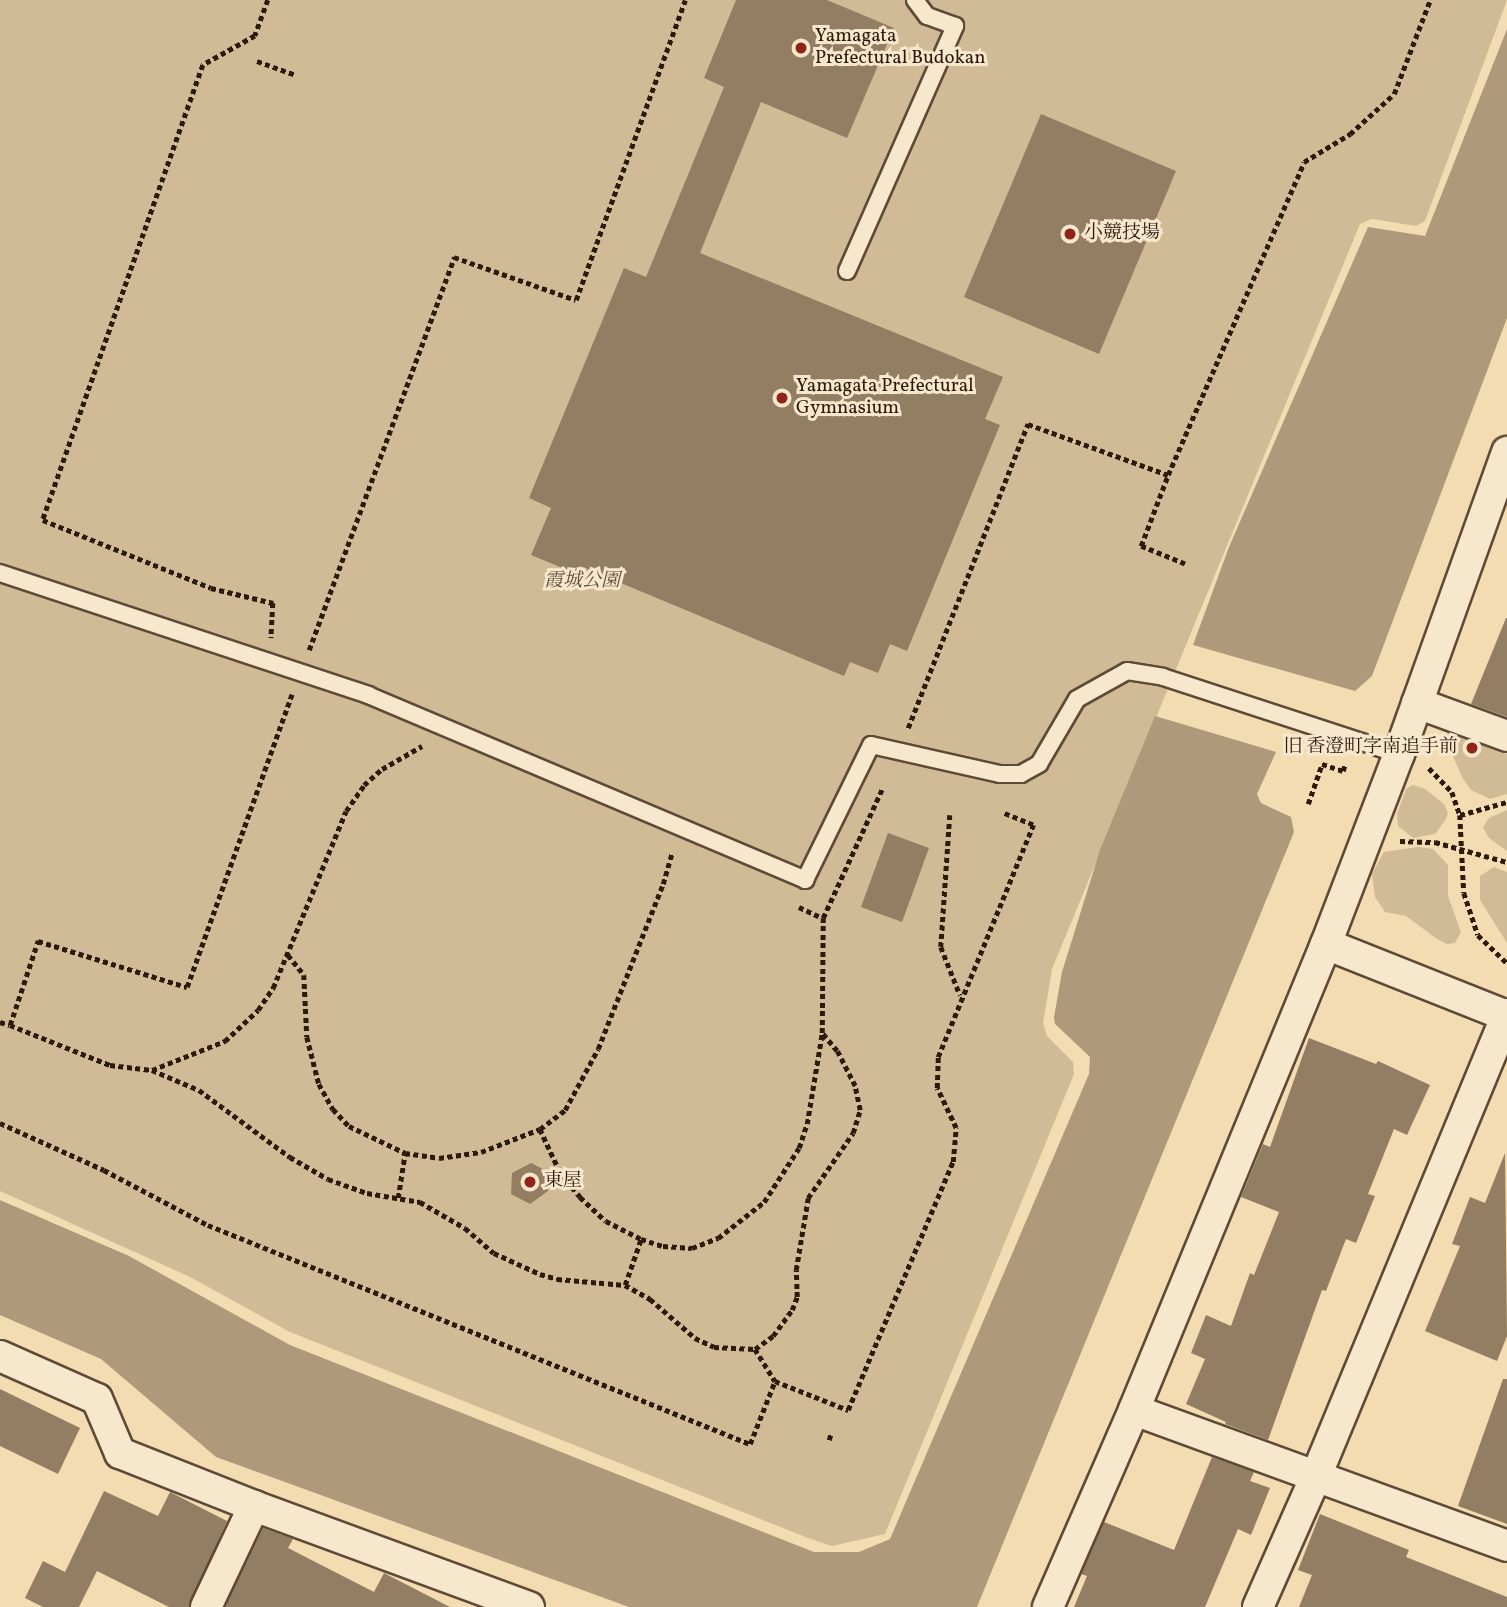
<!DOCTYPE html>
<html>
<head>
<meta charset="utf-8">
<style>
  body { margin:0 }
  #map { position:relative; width:1507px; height:1607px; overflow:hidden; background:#f3dbb2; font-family:Vollkorn,"Noto Serif JP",serif }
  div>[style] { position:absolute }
  .green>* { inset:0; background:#d1ba96 }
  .water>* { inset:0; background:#b0997a }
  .building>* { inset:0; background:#947e63 }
  .path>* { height:4.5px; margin-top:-2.25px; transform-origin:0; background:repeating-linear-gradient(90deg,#2d1a0d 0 5px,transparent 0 8.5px) }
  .roads { filter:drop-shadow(2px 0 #5e4a36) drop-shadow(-2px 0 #5e4a36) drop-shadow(0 2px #5e4a36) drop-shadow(0 -2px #5e4a36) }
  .lane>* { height:16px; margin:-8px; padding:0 8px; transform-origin:8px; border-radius:8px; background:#f7e8cd }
  .street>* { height:30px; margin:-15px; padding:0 15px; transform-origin:15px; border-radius:15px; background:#f7e8cd }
  .dots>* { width:19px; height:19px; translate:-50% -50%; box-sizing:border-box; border:4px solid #f7e8cd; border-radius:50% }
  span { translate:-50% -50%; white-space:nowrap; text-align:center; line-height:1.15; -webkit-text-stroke:6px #f7e8cd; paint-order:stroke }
  .poi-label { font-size:19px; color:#2d1a0d }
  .left { translate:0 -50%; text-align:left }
  .right { translate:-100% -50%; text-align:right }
  .park-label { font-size:19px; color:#5e4a36; font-style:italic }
</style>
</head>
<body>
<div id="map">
  <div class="green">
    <i style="clip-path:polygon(0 0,1507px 0,1425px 221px,1416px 226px,1372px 219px,1360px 224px,1052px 969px,1043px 1023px,1047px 1036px,1073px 1062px,1074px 1074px,885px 1534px,832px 1546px,808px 1538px,290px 1332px,190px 1277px,0 1191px)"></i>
    <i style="clip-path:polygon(1448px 733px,1507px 754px,1507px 794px,1490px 799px,1471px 790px,1462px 777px,1445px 738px)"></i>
    <i style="clip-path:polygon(1413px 785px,1425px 789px,1444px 804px,1448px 813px,1446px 819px,1435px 834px,1413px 838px,1398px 826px,1397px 814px,1406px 789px)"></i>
    <i style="clip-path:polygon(1507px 810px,1507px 851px,1489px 838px,1483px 827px,1489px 818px)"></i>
    <i style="clip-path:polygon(1418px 847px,1433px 849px,1448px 865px,1448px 896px,1461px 932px,1455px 943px,1447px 944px,1437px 939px,1406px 916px,1385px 912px,1375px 897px,1372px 874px,1384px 852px)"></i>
    <i style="clip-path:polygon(1494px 867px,1507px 872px,1507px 943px,1480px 900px,1480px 876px)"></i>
  </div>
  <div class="water">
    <i style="clip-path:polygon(1507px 29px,1507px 318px,1372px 676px,1355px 691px,1193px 645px,1229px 547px,1368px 227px,1425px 236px)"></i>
    <i style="clip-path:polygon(1155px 716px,1276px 752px,1257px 794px,1261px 803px,1291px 817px,1294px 832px,977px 1607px,629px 1607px,216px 1457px,101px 1359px,0 1315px,0 1200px,129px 1256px,290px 1345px,814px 1552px,859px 1552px,890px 1539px,1089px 1074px,1090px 1057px,1055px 1024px,1054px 1017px,1062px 972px,1100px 850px)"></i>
  </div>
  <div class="building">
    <i style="clip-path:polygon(736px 0,827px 0,894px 28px,847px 138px,761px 102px,700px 253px,1003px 377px,985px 419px,1000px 425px,907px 651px,890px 644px,878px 673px,850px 662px,844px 676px,580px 566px,577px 574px,531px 555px,551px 508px,529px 498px,624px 268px,646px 277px,724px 87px,704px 78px)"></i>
    <i style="clip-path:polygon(1041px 114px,1176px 171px,1099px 354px,964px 297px)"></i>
    <i style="clip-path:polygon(1506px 618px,1507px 618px,1507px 717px,1471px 704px)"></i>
    <i style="clip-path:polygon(888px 833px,929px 848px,902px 922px,861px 907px)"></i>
    <i style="clip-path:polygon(1309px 1038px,1376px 1064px,1378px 1061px,1430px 1085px,1407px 1135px,1394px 1129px,1368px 1194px,1375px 1196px,1356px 1243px,1346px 1239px,1326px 1291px,1322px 1290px,1268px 1440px,1225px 1424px,1226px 1422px,1186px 1404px,1205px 1359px,1191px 1353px,1206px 1315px,1231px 1326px,1250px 1273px,1254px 1275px,1279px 1212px,1241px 1197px,1263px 1144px,1270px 1147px)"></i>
    <i style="clip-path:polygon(1505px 1153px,1507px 1336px,1497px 1361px,1425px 1331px,1460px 1246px,1452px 1244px,1470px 1197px,1485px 1203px)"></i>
    <i style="clip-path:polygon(531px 1163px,547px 1171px,548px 1191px,530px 1204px,511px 1194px,512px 1173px)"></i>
    <i style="clip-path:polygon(1503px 1379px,1507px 1379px,1507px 1524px,1458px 1506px)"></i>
    <i style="clip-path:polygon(0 1389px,80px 1428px,58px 1474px,0 1446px)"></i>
    <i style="clip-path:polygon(1212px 1457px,1254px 1472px,1250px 1481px,1270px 1488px,1251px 1535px,1238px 1529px,1205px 1607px,1074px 1607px,1087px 1576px,1081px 1574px,1104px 1522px,1174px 1550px)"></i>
    <i style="clip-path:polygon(104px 1491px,158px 1516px,170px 1492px,227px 1521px,189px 1607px,169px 1607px,97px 1571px,79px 1607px,43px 1607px,25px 1598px,43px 1561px,65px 1572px)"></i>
    <i style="clip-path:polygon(1320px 1514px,1409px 1550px,1406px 1557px,1507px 1597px,1507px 1607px,1299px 1607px,1312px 1575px,1298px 1570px)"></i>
    <i style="clip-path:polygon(263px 1528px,293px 1539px,288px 1548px,374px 1592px,384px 1573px,450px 1607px,225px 1607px)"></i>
  </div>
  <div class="path">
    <i style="left:268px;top:0;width:38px;rotate:110deg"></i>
    <i style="left:255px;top:36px;width:60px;rotate:150.9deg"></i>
    <i style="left:203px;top:65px;width:482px;rotate:109.4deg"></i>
    <i style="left:43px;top:520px;width:181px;rotate:22deg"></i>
    <i style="left:211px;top:588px;width:64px;rotate:13.6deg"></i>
    <i style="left:273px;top:603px;width:35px;rotate:93deg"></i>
    <i style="left:257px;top:61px;width:41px;rotate:19.7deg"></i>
    <i style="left:1185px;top:564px;width:48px;rotate:-157.8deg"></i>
    <i style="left:1141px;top:546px;width:76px;rotate:-69.2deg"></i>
    <i style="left:1168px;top:475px;width:341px;rotate:-66.5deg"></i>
    <i style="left:1304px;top:162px;width:54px;rotate:-31.3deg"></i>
    <i style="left:1350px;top:134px;width:59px;rotate:-42.3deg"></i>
    <i style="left:1394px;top:94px;width:101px;rotate:-69deg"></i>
    <i style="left:309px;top:650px;width:419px;rotate:-69.7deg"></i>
    <i style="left:454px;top:257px;width:129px;rotate:19.4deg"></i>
    <i style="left:576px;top:300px;width:319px;rotate:-70deg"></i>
    <i style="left:908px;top:728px;width:327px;rotate:-68.5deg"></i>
    <i style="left:1028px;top:424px;width:149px;rotate:20deg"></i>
    <i style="left:1429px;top:768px;width:33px;rotate:46deg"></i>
    <i style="left:1452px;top:792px;width:24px;rotate:71deg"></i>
    <i style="left:1460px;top:815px;width:78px;rotate:87.1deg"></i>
    <i style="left:1464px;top:893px;width:44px;rotate:71.6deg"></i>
    <i style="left:1478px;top:935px;width:40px;rotate:44deg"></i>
    <i style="left:1308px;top:804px;width:42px;rotate:-70.7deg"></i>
    <i style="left:1322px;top:764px;width:22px;rotate:18deg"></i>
    <i style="left:1343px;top:771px;width:7px;rotate:-74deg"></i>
    <i style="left:950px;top:815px;width:132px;rotate:93.9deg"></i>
    <i style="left:941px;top:947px;width:52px;rotate:68.4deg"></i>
    <i style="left:1460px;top:815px;width:49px;rotate:-15.5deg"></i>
    <i style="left:1400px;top:841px;width:35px;rotate:2deg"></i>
    <i style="left:1435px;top:842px;width:75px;rotate:15.5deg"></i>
    <i style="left:799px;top:907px;width:26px;rotate:25deg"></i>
    <i style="left:288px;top:955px;width:26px;rotate:51deg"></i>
    <i style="left:304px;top:975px;width:62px;rotate:87.2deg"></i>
    <i style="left:307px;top:1037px;width:49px;rotate:75.7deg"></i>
    <i style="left:319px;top:1084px;width:29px;rotate:61deg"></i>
    <i style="left:333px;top:1109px;width:23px;rotate:47deg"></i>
    <i style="left:349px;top:1126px;width:62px;rotate:25.7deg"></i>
    <i style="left:405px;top:1153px;width:34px;rotate:8deg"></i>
    <i style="left:439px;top:1158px;width:42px;rotate:-8.1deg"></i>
    <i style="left:481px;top:1152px;width:63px;rotate:-21.3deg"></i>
    <i style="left:540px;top:1129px;width:31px;rotate:-37deg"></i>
    <i style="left:565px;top:1110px;width:69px;rotate:-61.6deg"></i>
    <i style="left:598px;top:1049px;width:177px;rotate:-68.5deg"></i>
    <i style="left:663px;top:884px;width:33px;rotate:-74deg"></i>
    <i style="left:0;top:1022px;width:10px;rotate:17deg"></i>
    <i style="left:10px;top:1025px;width:89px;rotate:-71.6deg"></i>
    <i style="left:38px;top:941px;width:156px;rotate:17.2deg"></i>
    <i style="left:187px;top:987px;width:311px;rotate:-70.3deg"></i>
    <i style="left:10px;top:1025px;width:108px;rotate:21.8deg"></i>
    <i style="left:110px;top:1065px;width:42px;rotate:6.8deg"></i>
    <i style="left:152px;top:1070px;width:79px;rotate:-21.7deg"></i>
    <i style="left:225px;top:1041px;width:45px;rotate:-43.2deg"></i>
    <i style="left:258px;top:1010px;width:27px;rotate:-56deg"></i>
    <i style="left:273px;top:988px;width:191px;rotate:-67.6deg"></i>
    <i style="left:346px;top:811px;width:32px;rotate:-55deg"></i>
    <i style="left:364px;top:785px;width:24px;rotate:-42deg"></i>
    <i style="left:382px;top:769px;width:46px;rotate:-29.9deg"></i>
    <i style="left:152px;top:1070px;width:51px;rotate:23.1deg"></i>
    <i style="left:199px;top:1090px;width:113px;rotate:36.4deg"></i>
    <i style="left:290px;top:1157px;width:44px;rotate:30.1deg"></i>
    <i style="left:328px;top:1179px;width:41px;rotate:19.7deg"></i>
    <i style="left:367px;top:1193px;width:54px;rotate:9.6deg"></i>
    <i style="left:420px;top:1202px;width:52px;rotate:30deg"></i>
    <i style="left:465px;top:1228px;width:38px;rotate:41deg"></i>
    <i style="left:494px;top:1253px;width:51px;rotate:24.5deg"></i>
    <i style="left:540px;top:1274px;width:18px;rotate:16deg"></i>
    <i style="left:557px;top:1279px;width:68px;rotate:5deg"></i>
    <i style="left:625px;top:1285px;width:29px;rotate:29deg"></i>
    <i style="left:650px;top:1299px;width:60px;rotate:40.9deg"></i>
    <i style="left:695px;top:1338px;width:21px;rotate:25deg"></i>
    <i style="left:714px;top:1347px;width:41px;rotate:2.8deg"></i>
    <i style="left:755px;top:1349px;width:22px;rotate:-36deg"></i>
    <i style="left:773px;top:1336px;width:32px;rotate:-54deg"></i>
    <i style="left:792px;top:1310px;width:14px;rotate:-69deg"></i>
    <i style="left:797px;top:1297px;width:27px;rotate:-92deg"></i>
    <i style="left:796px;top:1270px;width:73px;rotate:-80.5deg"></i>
    <i style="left:808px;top:1198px;width:79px;rotate:-55.3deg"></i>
    <i style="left:853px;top:1133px;width:24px;rotate:-73deg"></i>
    <i style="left:860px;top:1110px;width:25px;rotate:-102deg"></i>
    <i style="left:855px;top:1086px;width:39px;rotate:-117deg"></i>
    <i style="left:837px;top:1051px;width:23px;rotate:-130deg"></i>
    <i style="left:0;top:1123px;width:114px;rotate:24.3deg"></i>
    <i style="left:104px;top:1170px;width:118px;rotate:27.9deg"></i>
    <i style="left:208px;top:1225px;width:585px;rotate:22deg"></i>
    <i style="left:750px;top:1444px;width:68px;rotate:-68.4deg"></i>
    <i style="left:540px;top:1129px;width:50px;rotate:65deg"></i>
    <i style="left:561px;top:1174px;width:30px;rotate:50deg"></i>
    <i style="left:580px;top:1197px;width:35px;rotate:43deg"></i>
    <i style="left:606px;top:1221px;width:39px;rotate:27deg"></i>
    <i style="left:641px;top:1239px;width:23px;rotate:18deg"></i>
    <i style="left:663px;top:1246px;width:29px;rotate:4deg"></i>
    <i style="left:692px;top:1248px;width:28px;rotate:-21deg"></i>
    <i style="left:718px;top:1238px;width:58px;rotate:-38deg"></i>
    <i style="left:764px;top:1202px;width:64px;rotate:-57.1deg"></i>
    <i style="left:799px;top:1148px;width:25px;rotate:-72deg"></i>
    <i style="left:807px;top:1124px;width:92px;rotate:-80.6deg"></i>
    <i style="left:822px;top:1033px;width:115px;rotate:-89.5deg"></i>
    <i style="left:823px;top:918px;width:144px;rotate:-65.4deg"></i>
    <i style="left:398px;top:1198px;width:46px;rotate:-81.2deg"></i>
    <i style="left:625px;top:1285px;width:49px;rotate:-70.8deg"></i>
    <i style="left:755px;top:1349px;width:38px;rotate:58deg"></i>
    <i style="left:775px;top:1381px;width:79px;rotate:21.7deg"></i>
    <i style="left:848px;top:1410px;width:269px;rotate:-67.1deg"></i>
    <i style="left:953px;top:1162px;width:34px;rotate:-85deg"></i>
    <i style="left:956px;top:1128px;width:44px;rotate:-115.4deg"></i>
    <i style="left:937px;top:1088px;width:31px;rotate:-88deg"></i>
    <i style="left:938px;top:1057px;width:251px;rotate:-67.7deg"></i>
    <i style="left:1033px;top:825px;width:32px;rotate:-158deg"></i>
    <i style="left:829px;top:1440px;width:7px;rotate:-74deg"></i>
  </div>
  <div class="roads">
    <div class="lane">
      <i style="left:847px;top:271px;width:268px;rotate:-66.2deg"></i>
      <i style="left:955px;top:26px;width:30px;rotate:-160deg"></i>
      <i style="left:927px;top:16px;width:20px;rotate:-127deg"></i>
      <i style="left:0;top:573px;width:388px;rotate:18.3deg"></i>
      <i style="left:368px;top:695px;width:475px;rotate:22.9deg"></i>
      <i style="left:805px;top:880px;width:150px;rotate:-63.9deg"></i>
      <i style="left:871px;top:745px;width:132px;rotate:12.7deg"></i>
      <i style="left:1000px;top:774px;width:21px"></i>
      <i style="left:1021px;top:774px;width:21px;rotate:-29deg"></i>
      <i style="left:1039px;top:764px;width:75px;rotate:-59.7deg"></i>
      <i style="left:1077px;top:699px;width:57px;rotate:-29.2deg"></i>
      <i style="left:1127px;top:671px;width:36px;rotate:9deg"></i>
      <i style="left:1163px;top:677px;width:248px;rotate:18.1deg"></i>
    </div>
    <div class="street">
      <i style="left:1417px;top:703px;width:96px;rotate:20.1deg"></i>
      <i style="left:1326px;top:944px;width:195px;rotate:21.7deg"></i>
      <i style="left:0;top:1356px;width:106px;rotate:23.9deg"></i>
      <i style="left:97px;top:1399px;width:59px;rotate:66.9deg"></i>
      <i style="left:120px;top:1453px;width:144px;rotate:21.6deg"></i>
      <i style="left:254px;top:1506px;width:293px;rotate:20.2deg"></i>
      <i style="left:1134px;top:1410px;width:397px;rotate:20deg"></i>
      <i style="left:206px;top:1607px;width:112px;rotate:-64.6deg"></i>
      <i style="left:1048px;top:1607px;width:215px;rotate:-66.4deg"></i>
      <i style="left:1134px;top:1410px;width:504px;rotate:-67.61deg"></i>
      <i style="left:1326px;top:944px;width:204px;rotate:-69deg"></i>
      <i style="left:1399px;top:754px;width:321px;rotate:-70.3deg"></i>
      <i style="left:1258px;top:1607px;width:143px;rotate:-66.1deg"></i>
      <i style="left:1316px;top:1476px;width:500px;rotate:-67.5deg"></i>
    </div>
  </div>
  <div class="dots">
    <i style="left:801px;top:48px;background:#8f2418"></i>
    <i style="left:1070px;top:234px;background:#8f2418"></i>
    <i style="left:782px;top:398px;background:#8f2418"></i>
    <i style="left:1472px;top:748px;background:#8f2418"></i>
    <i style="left:530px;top:1182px;background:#8f2418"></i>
  </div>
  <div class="poi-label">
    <span class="left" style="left:815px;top:48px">Yamagata<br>Prefectural Budokan</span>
    <span class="left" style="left:1084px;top:234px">小競技場</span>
    <span class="left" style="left:796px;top:398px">Yamagata Prefectural<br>Gymnasium</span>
    <span class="right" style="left:1458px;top:748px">旧 香澄町字南追手前</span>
    <span class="left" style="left:544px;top:1182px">東屋</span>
  </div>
  <div class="park-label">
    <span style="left:582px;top:582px">霞城公園</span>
  </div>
</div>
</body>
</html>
